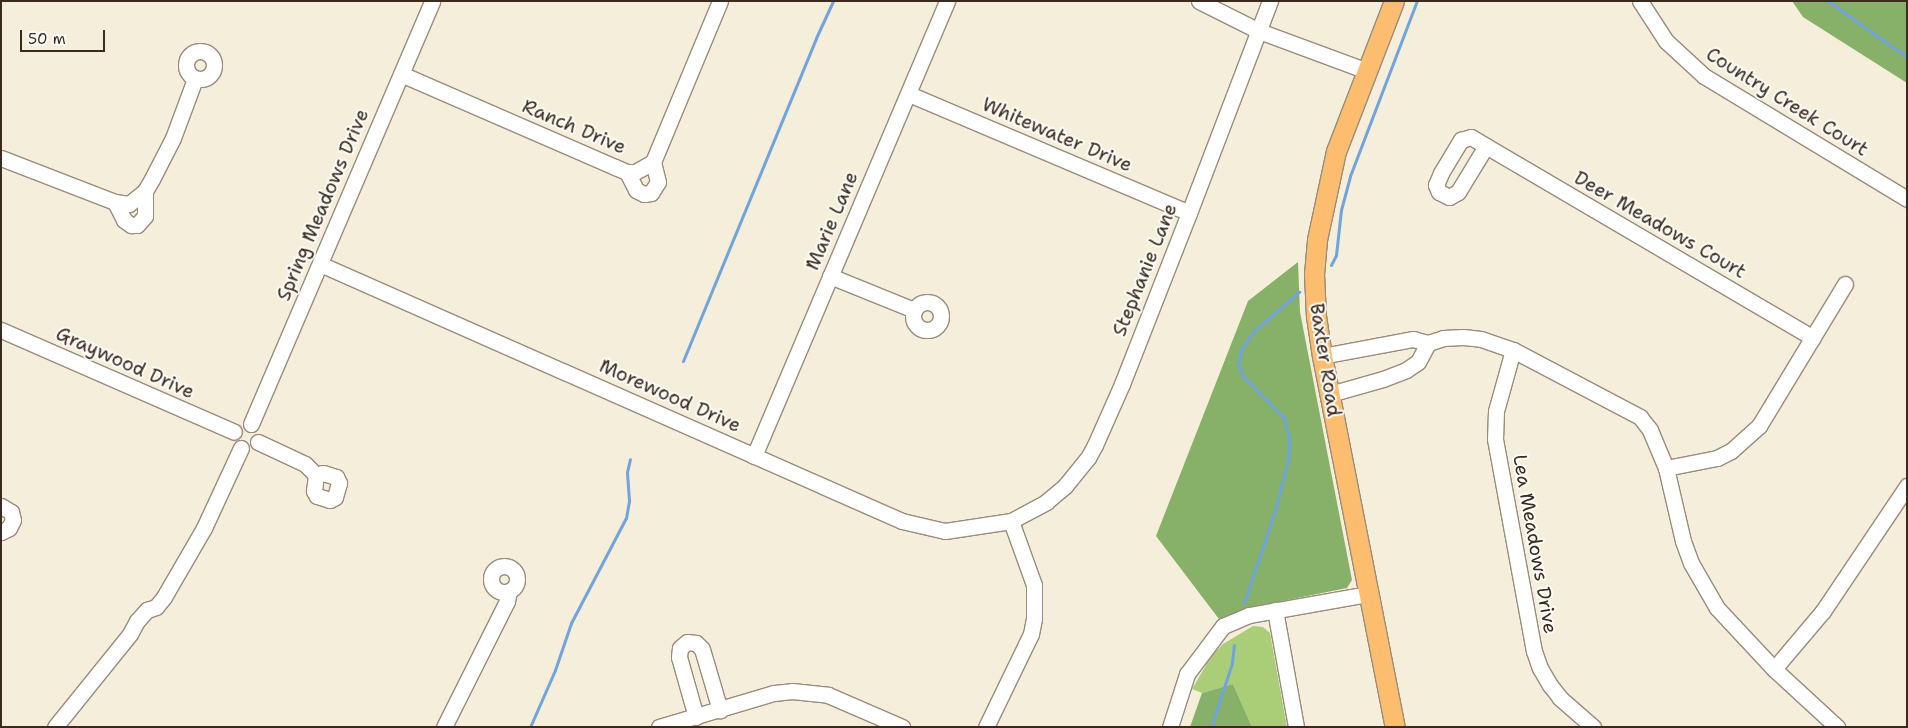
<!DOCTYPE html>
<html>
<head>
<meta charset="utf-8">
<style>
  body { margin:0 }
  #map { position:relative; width:1908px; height:728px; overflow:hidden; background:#f5eeda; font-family:"Shantell Sans",sans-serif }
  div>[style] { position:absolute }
  .green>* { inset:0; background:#aace77 }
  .forest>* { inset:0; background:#87b168 }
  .stream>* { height:3px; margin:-1.5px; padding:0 1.5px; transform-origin:1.5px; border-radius:1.5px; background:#70a4dd }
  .roads { filter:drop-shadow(1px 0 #988c7c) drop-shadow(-1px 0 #988c7c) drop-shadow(0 1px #988c7c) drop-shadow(0 -1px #988c7c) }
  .minor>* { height:15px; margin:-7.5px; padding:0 7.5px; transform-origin:7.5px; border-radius:7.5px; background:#fff }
  .minor>.ring { margin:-7.5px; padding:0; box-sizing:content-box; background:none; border:15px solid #fff; border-radius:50% }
  .major>* { height:19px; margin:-9.5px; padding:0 9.5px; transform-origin:9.5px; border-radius:9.5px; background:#fcbd6f }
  span { translate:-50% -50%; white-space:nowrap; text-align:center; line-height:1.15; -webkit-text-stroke:4px #fdfcf7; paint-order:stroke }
  .street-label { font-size:19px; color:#3b2a1e }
  .frame { position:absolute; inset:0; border:2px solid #3b2a1e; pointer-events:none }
  .scale { position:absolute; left:20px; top:30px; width:85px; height:22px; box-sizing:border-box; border:2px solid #3b2a1e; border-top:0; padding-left:6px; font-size:15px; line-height:18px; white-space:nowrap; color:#3b2a1e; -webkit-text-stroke:4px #fdfcf7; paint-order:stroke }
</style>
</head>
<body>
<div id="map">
  <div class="green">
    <i style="clip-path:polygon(1253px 626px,1263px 627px,1270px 633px,1287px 727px,1252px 727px,1233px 684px,1202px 693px,1192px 689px,1212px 655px,1223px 644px)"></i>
  </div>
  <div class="forest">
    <i style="clip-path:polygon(1792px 1px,1907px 1px,1907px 83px,1803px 17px)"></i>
    <i style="clip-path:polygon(1298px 262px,1300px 312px,1352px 580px,1347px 588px,1267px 604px,1222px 623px,1156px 536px,1248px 301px)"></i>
    <i style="clip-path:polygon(1233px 684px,1252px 727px,1190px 727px,1202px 693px)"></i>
  </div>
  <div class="stream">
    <i style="left:1828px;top:1px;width:97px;rotate:35.3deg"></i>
    <i style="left:1331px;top:265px;width:11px;rotate:-63deg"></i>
    <i style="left:1336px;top:255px;width:45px;rotate:-83.7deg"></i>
    <i style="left:1341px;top:210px;width:35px;rotate:-75deg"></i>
    <i style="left:1350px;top:176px;width:187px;rotate:-69.1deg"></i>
    <i style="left:683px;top:361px;width:349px;rotate:-67.6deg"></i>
    <i style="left:816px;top:38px;width:41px;rotate:-65.3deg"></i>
    <i style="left:1244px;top:603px;width:97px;rotate:-71.4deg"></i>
    <i style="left:1275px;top:511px;width:53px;rotate:-75.7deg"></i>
    <i style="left:1288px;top:460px;width:22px;rotate:-87deg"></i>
    <i style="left:1289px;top:438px;width:21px;rotate:-104deg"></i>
    <i style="left:1284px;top:418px;width:59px;rotate:-134.3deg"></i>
    <i style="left:1243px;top:376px;width:14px;rotate:-111deg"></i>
    <i style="left:1238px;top:363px;width:16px;rotate:-75deg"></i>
    <i style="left:1242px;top:348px;width:21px;rotate:-55deg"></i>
    <i style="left:1254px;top:331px;width:60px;rotate:-40.9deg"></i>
    <i style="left:530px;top:727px;width:62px;rotate:-66.3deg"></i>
    <i style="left:555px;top:670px;width:50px;rotate:-71.2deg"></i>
    <i style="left:571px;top:623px;width:119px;rotate:-62.4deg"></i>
    <i style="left:626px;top:518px;width:17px;rotate:-80deg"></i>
    <i style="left:629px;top:501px;width:29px;rotate:-94deg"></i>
    <i style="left:627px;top:472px;width:13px;rotate:-77deg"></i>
    <i style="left:1211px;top:727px;width:67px;rotate:-71.8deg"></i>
    <i style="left:1232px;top:663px;width:18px;rotate:-84deg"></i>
  </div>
  <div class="roads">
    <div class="minor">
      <i style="left:1199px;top:1px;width:67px;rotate:26.6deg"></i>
      <i style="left:1259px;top:31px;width:115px;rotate:20.3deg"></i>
      <i style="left:1640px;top:1px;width:48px;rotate:57deg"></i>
      <i style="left:1666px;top:41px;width:52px;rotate:42.6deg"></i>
      <i style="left:1704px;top:76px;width:237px;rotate:31.2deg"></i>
      <i class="ring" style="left:186px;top:51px;width:13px;height:13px"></i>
      <i style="left:401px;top:74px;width:233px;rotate:23.5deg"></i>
      <i style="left:615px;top:167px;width:13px;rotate:23deg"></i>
      <i style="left:627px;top:172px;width:8px"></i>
      <i style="left:635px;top:172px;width:21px;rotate:-29deg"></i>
      <i style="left:653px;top:162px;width:174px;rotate:-67.4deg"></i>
      <i style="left:909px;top:94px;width:304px;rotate:23deg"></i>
      <i style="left:1486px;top:146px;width:54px;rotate:121.3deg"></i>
      <i style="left:1458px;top:192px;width:10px;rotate:151deg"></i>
      <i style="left:1449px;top:197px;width:11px;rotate:-153deg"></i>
      <i style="left:1439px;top:192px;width:8px;rotate:-113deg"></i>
      <i style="left:1436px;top:185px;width:13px;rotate:-67deg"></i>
      <i style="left:1441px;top:173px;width:39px;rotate:-59deg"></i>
      <i style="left:1461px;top:140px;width:10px;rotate:-17deg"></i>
      <i style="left:1471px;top:137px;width:17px;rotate:31deg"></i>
      <i style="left:1486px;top:146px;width:379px;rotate:30.4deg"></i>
      <i style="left:1px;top:158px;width:122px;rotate:21.1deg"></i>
      <i style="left:115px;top:202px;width:14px;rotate:8deg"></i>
      <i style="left:129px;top:204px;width:21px;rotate:-39deg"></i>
      <i style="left:145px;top:191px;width:14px;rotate:-60deg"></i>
      <i style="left:152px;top:179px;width:46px;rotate:-62.9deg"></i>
      <i style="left:173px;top:138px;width:63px;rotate:-69.6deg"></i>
      <i style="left:627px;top:172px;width:20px;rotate:63deg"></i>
      <i style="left:636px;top:190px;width:9px;rotate:27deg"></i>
      <i style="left:644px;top:194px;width:7px;rotate:-8deg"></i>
      <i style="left:651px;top:193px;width:13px;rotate:-58deg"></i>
      <i style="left:658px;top:182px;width:21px;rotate:-104deg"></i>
      <i style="left:115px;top:202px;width:20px;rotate:63deg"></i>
      <i style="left:124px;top:220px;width:9px;rotate:36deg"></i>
      <i style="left:131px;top:225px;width:6px"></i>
      <i style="left:137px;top:225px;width:12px;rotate:-48deg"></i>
      <i style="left:145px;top:216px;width:25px;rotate:-90deg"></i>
      <i style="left:320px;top:264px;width:636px;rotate:23.83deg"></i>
      <i style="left:902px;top:521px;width:44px;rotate:13.1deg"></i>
      <i style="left:945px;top:531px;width:67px;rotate:-8.6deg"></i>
      <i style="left:1011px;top:521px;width:40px;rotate:-28deg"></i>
      <i style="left:1046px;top:502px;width:25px;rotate:-40deg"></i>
      <i style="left:1065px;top:486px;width:36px;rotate:-51deg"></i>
      <i style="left:1088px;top:458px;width:15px;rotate:-62deg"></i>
      <i style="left:1095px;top:445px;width:67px;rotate:-66.1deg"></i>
      <i style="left:1122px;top:384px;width:184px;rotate:-68.6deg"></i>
      <i style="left:1189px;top:213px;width:227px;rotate:-69.1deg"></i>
      <i style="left:830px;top:276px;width:91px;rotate:22deg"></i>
      <i class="ring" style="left:913px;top:302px;width:13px;height:13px"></i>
      <i style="left:1px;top:330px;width:254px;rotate:23.6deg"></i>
      <i style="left:1513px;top:350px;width:63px;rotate:105.6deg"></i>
      <i style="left:1496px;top:411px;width:28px;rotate:92deg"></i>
      <i style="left:1495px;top:439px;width:216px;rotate:79.6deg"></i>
      <i style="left:1534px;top:651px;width:18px;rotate:71deg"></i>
      <i style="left:1540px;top:668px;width:20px;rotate:60deg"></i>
      <i style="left:1550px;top:685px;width:16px;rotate:52deg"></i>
      <i style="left:1560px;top:698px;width:44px;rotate:41.3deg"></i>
      <i style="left:1322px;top:356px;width:93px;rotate:-10.6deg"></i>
      <i style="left:1413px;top:339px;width:16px;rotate:15deg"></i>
      <i style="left:1428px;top:343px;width:16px;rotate:-18deg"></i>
      <i style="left:1443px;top:338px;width:20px;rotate:-3deg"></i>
      <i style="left:1463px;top:337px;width:18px;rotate:6deg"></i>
      <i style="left:1481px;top:339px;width:34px;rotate:19deg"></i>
      <i style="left:1513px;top:350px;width:144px;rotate:27.8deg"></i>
      <i style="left:1640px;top:417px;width:16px;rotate:52deg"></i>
      <i style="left:1650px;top:430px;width:41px;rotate:67.2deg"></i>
      <i style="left:1666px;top:468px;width:75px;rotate:76.9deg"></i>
      <i style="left:1683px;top:541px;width:23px;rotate:70deg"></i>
      <i style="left:1691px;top:563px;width:52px;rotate:60deg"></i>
      <i style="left:1717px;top:608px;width:83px;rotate:46.9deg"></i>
      <i style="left:1774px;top:669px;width:86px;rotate:42.6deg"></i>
      <i style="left:1330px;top:394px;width:55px;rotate:-15.8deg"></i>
      <i style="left:1383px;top:379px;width:25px;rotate:-21deg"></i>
      <i style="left:1406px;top:370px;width:14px;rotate:-34deg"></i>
      <i style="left:1418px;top:362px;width:21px;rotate:-62deg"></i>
      <i style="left:251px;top:424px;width:460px;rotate:-66.8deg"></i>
      <i style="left:258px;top:442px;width:52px;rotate:25.1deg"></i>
      <i style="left:305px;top:464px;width:16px;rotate:45deg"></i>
      <i style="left:316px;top:475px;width:7px;rotate:-16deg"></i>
      <i style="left:323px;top:473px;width:14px;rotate:17deg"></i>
      <i style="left:336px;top:477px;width:7px;rotate:63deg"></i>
      <i style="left:339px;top:483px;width:15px;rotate:106deg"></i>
      <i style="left:335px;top:497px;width:6px;rotate:149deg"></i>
      <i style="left:330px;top:500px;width:14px;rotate:-163deg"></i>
      <i style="left:317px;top:496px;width:6px;rotate:-121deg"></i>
      <i style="left:314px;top:491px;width:16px;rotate:-83deg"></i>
      <i style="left:754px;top:456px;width:494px;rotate:-67deg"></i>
      <i style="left:1666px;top:468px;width:52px;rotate:-11.1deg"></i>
      <i style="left:1717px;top:458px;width:16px;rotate:-27deg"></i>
      <i style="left:1731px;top:451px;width:38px;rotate:-42deg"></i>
      <i style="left:1759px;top:426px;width:166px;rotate:-58.8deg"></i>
      <i style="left:1px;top:506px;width:12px;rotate:31deg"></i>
      <i style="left:11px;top:512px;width:8px;rotate:76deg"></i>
      <i style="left:13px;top:520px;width:9px;rotate:117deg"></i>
      <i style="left:9px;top:528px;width:9px;rotate:153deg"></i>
      <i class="ring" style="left:491px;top:566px;width:11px;height:11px"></i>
      <i style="left:1275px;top:610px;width:119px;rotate:79.8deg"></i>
      <i style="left:1774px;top:669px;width:76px;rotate:-49.8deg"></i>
      <i style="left:1823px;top:611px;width:151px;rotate:-56.1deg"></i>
      <i style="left:696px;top:717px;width:62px;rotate:-105.8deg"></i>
      <i style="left:679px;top:657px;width:9px;rotate:-84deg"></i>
      <i style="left:680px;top:648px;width:9px;rotate:-41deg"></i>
      <i style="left:687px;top:642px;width:9px;rotate:6deg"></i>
      <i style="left:696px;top:643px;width:8px;rotate:45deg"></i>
      <i style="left:702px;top:649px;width:64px;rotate:73.6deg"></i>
      <i style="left:55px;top:727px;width:119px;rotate:-51.1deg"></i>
      <i style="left:130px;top:634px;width:15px;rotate:-62deg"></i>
      <i style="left:137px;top:621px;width:15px;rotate:-48deg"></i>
      <i style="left:147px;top:610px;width:9px;rotate:-18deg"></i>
      <i style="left:156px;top:607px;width:13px;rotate:-51deg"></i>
      <i style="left:164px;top:597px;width:80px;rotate:-59.9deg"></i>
      <i style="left:204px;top:528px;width:88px;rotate:-65.2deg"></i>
      <i style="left:444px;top:727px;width:141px;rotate:-63.4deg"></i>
      <i style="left:507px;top:601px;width:10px;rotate:-79deg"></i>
      <i style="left:659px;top:727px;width:120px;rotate:-16.5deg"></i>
      <i style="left:774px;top:693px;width:18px;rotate:-6deg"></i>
      <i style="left:792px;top:691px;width:36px;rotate:6deg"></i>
      <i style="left:828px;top:695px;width:81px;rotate:23.4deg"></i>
      <i style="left:986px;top:727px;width:103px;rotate:-64.2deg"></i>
      <i style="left:1031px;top:634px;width:16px;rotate:-79deg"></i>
      <i style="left:1034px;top:618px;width:33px;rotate:-90deg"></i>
      <i style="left:1034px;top:585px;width:68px;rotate:-109.8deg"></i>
      <i style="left:1170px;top:727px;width:56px;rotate:-72.2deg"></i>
      <i style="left:1187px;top:674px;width:60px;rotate:-53.1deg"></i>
      <i style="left:1223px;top:626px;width:28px;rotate:-23deg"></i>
      <i style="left:1249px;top:615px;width:121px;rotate:-10deg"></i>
    </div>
    <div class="major">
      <i style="left:1394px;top:1px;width:161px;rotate:111.1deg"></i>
      <i style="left:1336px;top:151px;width:91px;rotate:102.1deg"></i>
      <i style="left:1317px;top:240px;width:34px;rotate:95deg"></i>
      <i style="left:1314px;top:274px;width:42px;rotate:87.3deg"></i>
      <i style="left:1316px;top:316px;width:40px;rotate:81.5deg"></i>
      <i style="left:1322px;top:356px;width:378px;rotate:78.9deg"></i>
    </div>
  </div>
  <div class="street-label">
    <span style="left:1787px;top:102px;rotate:32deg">Country Creek Court</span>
    <span style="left:574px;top:127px;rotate:23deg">Ranch Drive</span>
    <span style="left:1057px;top:135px;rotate:23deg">Whitewater Drive</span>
    <span style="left:323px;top:205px;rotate:-67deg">Spring Meadows Drive</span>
    <span style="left:832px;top:221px;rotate:-67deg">Marie Lane</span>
    <span style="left:1660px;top:225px;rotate:30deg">Deer Meadows Court</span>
    <span style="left:1145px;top:270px;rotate:-68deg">Stephanie Lane</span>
    <span style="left:1325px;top:360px;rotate:81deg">Baxter Road</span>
    <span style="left:125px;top:363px;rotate:24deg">Graywood Drive</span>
    <span style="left:670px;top:396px;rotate:24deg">Morewood Drive</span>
    <span style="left:1535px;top:544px;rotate:80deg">Lea Meadows Drive</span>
  </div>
  <div class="frame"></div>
  <div class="scale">50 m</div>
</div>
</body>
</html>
